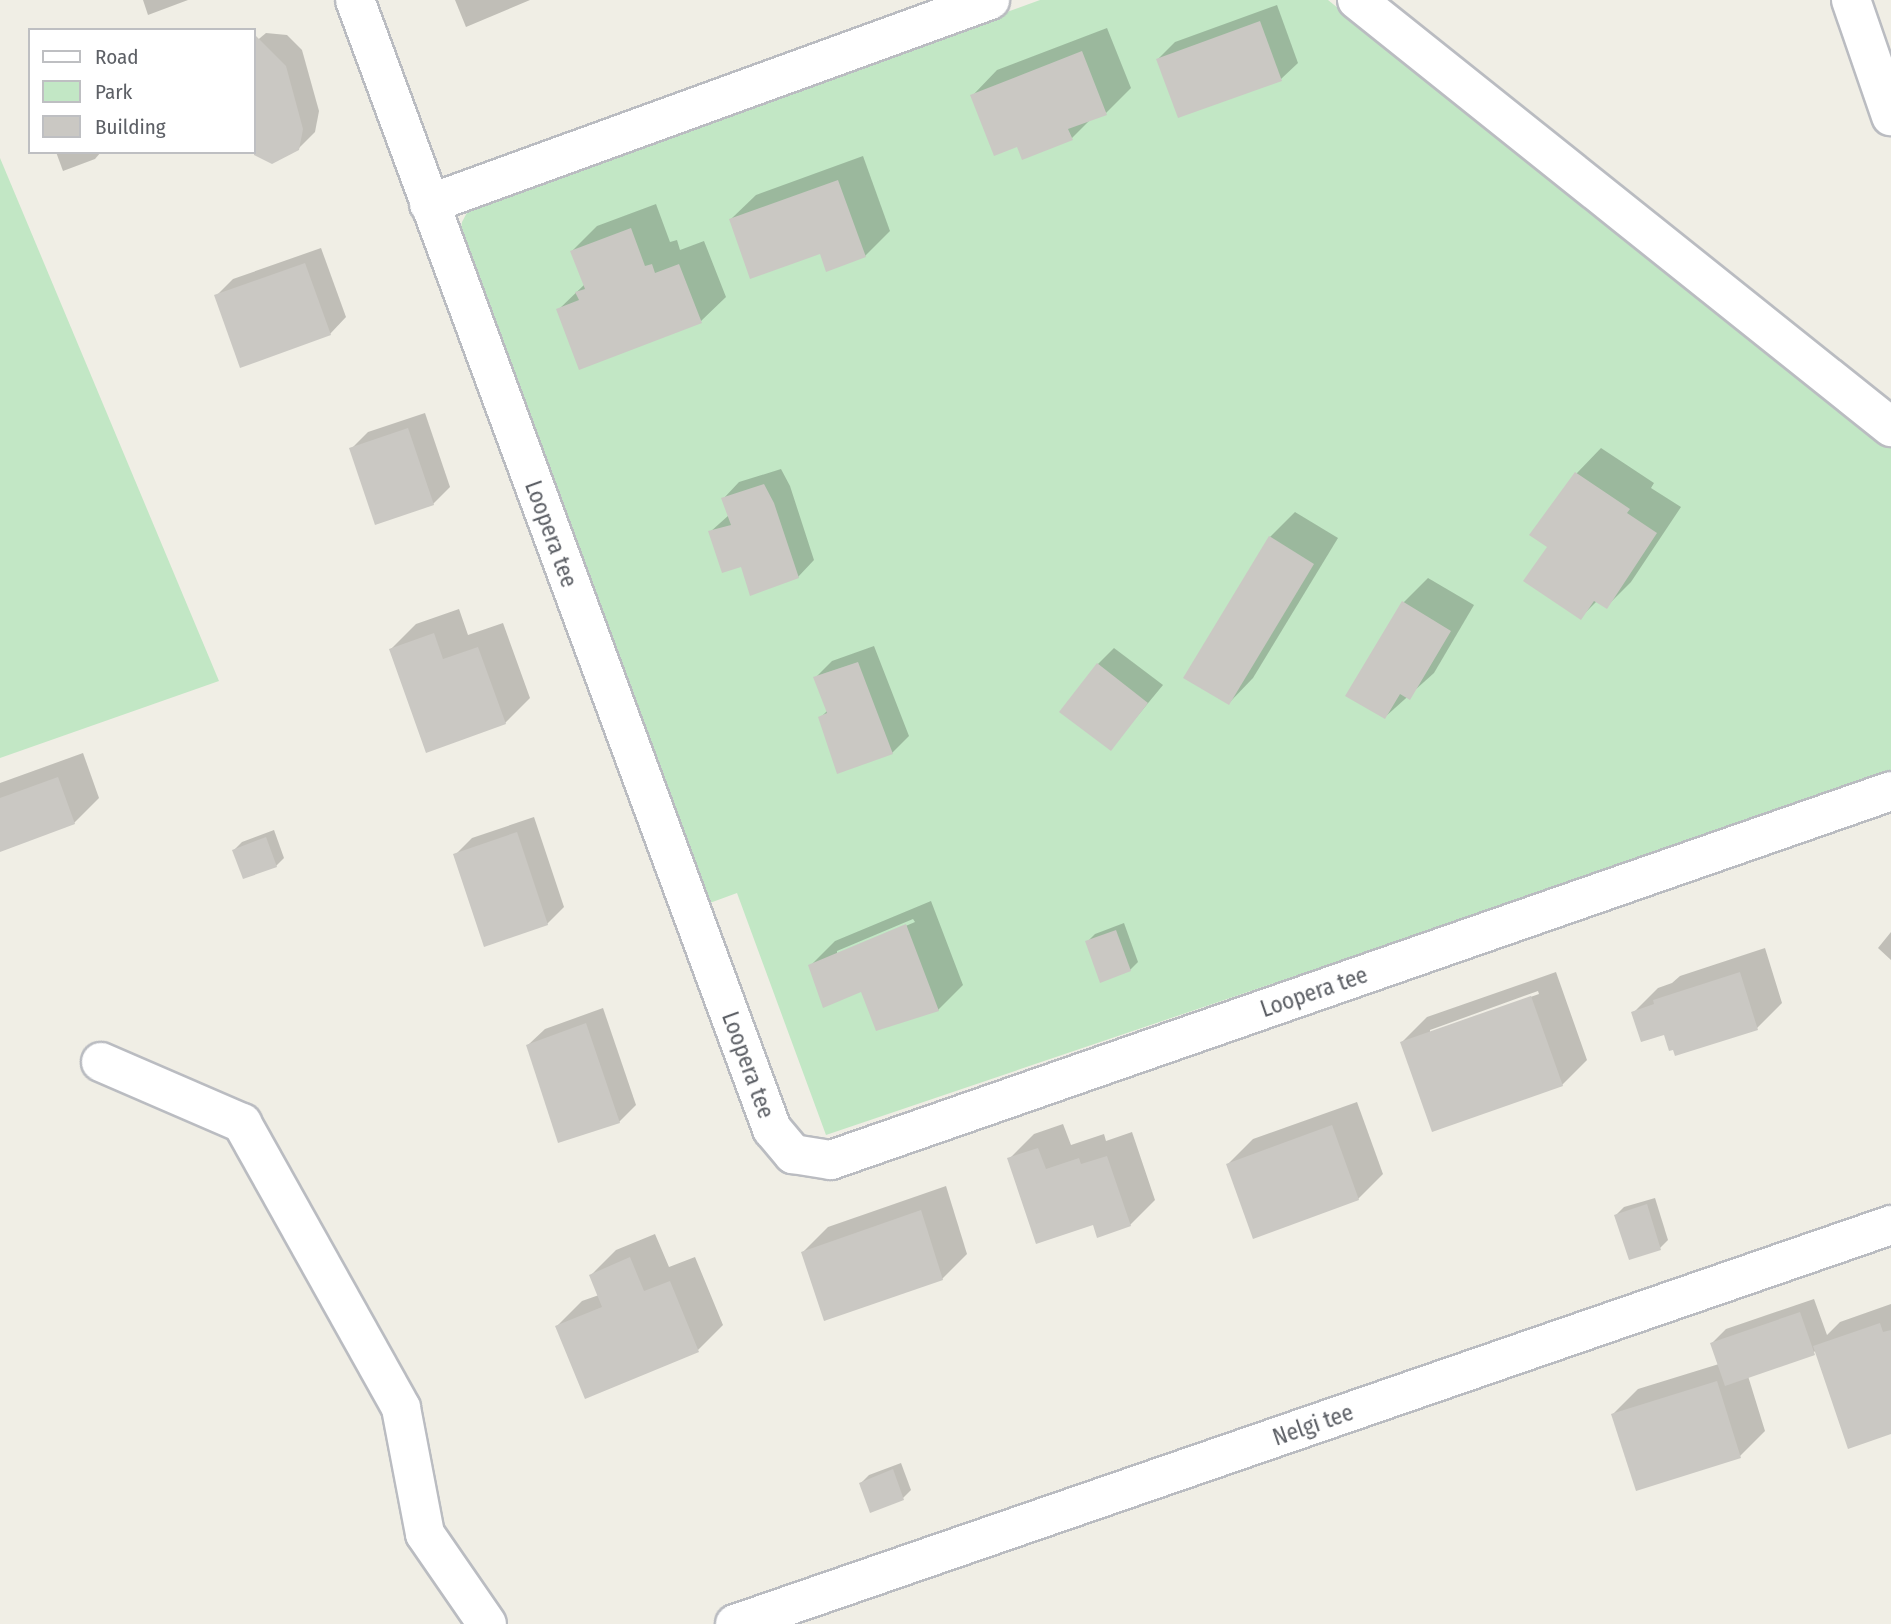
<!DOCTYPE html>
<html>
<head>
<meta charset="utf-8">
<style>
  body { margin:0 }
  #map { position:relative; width:1891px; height:1624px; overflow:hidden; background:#f0eee5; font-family:"Fira Sans Condensed",sans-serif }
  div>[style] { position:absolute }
  .green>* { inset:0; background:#c2e7c5 }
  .shadow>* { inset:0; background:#0003 }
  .building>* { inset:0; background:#cac8c3 }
  .roads { filter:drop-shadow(2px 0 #babcc1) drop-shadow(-2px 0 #babcc1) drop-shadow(0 2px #babcc1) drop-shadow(0 -2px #babcc1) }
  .minor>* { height:38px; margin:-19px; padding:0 19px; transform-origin:19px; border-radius:19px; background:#fff }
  span { translate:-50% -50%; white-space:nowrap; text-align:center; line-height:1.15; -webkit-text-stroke:7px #fff; paint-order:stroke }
  .street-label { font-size:23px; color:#5d6066 }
  .legend { position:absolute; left:28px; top:28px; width:228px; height:126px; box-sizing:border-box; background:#fff; border:2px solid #bebfc2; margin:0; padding:9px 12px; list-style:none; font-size:21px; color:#5d6066 }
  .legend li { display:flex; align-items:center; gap:14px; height:35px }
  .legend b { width:35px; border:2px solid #bebfc2 }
</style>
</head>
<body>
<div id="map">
  <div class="green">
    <i style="clip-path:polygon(1040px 0,1328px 0,1651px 262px,1891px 446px,1891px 774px,826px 1135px,737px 893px,707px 904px,458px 244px,462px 222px,471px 205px)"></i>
    <i style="clip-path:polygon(0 158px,219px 681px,0 758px)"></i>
  </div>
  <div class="shadow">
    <i style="clip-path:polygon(143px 0,188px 0,148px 15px)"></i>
    <i style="clip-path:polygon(455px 0,530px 0,466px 27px)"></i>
    <i style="clip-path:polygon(1277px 5px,1298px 63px,1281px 79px,1158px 59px,1175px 42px)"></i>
    <i style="clip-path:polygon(1107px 28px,1131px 88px,1106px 113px,1091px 119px,1072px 138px,1018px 145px,973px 95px,997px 70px)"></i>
    <i style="clip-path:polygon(266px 33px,287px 35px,302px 50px,319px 111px,315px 132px,298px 149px,272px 162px,253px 152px,254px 43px)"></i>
    <i style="clip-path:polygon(56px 152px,101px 152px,95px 159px,63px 171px)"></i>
    <i style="clip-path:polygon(863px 156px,890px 231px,865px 256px,821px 252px,731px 219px,756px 195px)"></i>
    <i style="clip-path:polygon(656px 204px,670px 242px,677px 240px,680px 250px,704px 241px,726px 297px,701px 321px,558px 310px,585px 284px,572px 251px,597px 226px)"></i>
    <i style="clip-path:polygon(321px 248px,346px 317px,330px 334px,216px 296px,233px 279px)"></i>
    <i style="clip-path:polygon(425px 413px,450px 487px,433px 504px,351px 449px,368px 432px)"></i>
    <i style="clip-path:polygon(1601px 448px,1654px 483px,1651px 488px,1681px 507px,1631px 582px,1606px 607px,1597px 601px,1581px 617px,1549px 546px,1531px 534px,1577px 473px)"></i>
    <i style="clip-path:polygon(781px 469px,790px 486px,814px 560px,798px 577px,742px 565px,710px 532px,729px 515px,723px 499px,739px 482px)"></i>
    <i style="clip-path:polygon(1295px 512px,1338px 538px,1253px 678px,1229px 703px,1270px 537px)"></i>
    <i style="clip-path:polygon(1428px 578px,1474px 605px,1434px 673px,1385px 717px,1403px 603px)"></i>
    <i style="clip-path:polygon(459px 609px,468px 635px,503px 623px,530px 698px,505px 723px,391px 649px,416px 624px)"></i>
    <i style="clip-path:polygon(874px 646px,909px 736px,892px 753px,820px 718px,828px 710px,815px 678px,832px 661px)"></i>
    <i style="clip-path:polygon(1114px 648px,1163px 685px,1111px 748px,1098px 664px)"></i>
    <i style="clip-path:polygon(83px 753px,99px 798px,74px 823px,0 850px,0 783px)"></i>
    <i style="clip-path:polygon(534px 817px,564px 907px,547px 924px,455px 855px,472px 838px)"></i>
    <i style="clip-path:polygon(274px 830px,284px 858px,276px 866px,234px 850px,242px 842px)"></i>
    <i style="clip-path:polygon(evenodd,931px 901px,963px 985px,938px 1010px,862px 989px,810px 966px,835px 941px,931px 901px,913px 919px,915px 922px,837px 955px,837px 951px,913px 919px)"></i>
    <i style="clip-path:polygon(1124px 923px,1138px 962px,1130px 970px,1087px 942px,1095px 934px)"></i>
    <i style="clip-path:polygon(1891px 932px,1891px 960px,1878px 948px)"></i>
    <i style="clip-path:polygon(1765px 948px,1782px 1003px,1757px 1028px,1665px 1033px,1633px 1013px,1658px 988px,1672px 983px,1680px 976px)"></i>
    <i style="clip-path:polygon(evenodd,1556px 972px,1587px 1060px,1562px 1085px,1402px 1042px,1427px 1017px,1556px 972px,1538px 991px,1539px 994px,1430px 1033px,1430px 1030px,1538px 991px)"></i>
    <i style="clip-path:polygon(603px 1008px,636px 1105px,619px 1122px,528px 1045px,545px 1029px)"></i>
    <i style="clip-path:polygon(1357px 1102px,1383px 1174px,1358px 1199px,1228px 1164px,1253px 1139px)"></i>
    <i style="clip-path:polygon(1063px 1124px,1071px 1145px,1104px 1134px,1106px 1141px,1132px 1132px,1155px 1200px,1130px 1225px,1094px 1222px,1009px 1159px,1034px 1134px)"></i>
    <i style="clip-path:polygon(946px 1186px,967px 1254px,942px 1279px,803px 1252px,828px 1227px)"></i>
    <i style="clip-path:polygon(1655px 1198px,1668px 1240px,1660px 1248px,1631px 1258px,1616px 1215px,1624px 1207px)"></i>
    <i style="clip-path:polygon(655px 1234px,669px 1267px,695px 1257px,723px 1325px,698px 1350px,557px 1326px,582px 1301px,599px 1295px,591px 1275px,616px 1250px)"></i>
    <i style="clip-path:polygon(1814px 1299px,1827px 1335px,1840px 1322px,1891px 1304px,1891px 1433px,1816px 1351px,1748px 1376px,1765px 1431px,1740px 1456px,1613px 1414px,1638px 1389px,1719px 1364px,1712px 1343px,1726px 1329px)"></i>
    <i style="clip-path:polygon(901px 1463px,911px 1490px,903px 1498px,871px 1511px,861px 1483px,869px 1475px)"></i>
  </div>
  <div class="building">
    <i style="clip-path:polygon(1260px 21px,1282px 81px,1178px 118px,1156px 59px)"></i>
    <i style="clip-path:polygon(254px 34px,286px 66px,303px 129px,299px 150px,272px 164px,254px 155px)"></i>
    <i style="clip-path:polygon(1082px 51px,1107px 115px,1068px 129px,1073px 140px,1022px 160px,1017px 147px,994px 156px,970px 95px)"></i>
    <i style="clip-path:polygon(838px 180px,866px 257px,826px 272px,820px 254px,750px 279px,729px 219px)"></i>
    <i style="clip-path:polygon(631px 228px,645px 266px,652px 264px,655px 273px,679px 264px,702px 323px,579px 370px,556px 309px,579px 300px,575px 292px,585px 289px,570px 251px)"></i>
    <i style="clip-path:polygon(305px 263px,331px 335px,240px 368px,214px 295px)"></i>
    <i style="clip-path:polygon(408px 428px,434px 505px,375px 525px,349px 448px)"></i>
    <i style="clip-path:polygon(1575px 472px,1630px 509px,1627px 513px,1657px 533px,1607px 609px,1594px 601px,1581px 620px,1523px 581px,1547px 547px,1529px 535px)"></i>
    <i style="clip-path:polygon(764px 484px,774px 503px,799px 578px,750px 596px,741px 567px,722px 573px,708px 531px,731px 525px,721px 498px)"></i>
    <i style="clip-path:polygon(1269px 536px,1314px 564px,1229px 705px,1183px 678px)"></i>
    <i style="clip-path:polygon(1402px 601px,1451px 631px,1410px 700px,1400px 694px,1385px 719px,1345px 696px)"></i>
    <i style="clip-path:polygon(434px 633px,443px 659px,478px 647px,506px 724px,426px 753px,389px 649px)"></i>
    <i style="clip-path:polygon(858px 662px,893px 754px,837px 774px,818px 717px,827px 713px,813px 677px)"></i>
    <i style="clip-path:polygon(1097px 663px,1148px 703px,1111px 751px,1059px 712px)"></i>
    <i style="clip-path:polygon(58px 777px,75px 824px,0 852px,0 798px)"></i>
    <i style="clip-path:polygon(517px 832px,548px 925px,484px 947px,453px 854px)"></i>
    <i style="clip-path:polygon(266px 837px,277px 867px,243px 879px,232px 850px)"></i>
    <i style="clip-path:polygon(906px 924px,939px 1011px,876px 1031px,861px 992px,823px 1008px,808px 965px)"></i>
    <i style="clip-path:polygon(1116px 930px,1131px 971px,1100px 983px,1085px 941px)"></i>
    <i style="clip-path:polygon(1740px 972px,1758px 1030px,1675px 1056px,1673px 1050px,1669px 1051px,1664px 1035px,1641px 1042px,1631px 1012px,1654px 1004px,1653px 1000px)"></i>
    <i style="clip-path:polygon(1531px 996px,1563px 1086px,1432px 1132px,1400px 1042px)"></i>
    <i style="clip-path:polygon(586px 1023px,620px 1123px,558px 1143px,526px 1045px)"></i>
    <i style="clip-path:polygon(1332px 1125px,1359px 1200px,1253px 1239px,1226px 1164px)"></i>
    <i style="clip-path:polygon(1038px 1148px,1046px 1169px,1079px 1158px,1081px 1164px,1107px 1156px,1131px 1226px,1097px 1238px,1093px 1225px,1036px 1244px,1007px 1158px)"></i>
    <i style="clip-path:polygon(1647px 1204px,1661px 1250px,1629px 1260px,1614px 1215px)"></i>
    <i style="clip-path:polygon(921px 1210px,943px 1280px,824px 1321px,801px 1252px)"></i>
    <i style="clip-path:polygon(630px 1257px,644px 1291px,670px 1281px,699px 1352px,585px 1399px,555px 1326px,602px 1307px,589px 1275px)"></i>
    <i style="clip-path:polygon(1800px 1312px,1815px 1355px,1725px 1386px,1710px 1343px)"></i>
    <i style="clip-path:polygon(1880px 1323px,1883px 1332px,1891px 1330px,1891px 1434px,1848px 1449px,1813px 1346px)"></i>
    <i style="clip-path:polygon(1717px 1381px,1741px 1458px,1636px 1491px,1611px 1414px)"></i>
    <i style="clip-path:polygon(893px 1469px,904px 1500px,870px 1513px,859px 1483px)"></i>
  </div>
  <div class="roads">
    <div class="minor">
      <i style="left:355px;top:0;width:1204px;rotate:69.73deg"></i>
      <i style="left:772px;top:1129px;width:33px;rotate:50deg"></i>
      <i style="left:793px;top:1154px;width:38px;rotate:9deg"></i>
      <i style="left:831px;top:1160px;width:1122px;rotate:-19.19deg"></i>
      <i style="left:1357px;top:0;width:684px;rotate:38.65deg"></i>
      <i style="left:1851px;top:0;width:123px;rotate:71deg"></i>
      <i style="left:429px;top:204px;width:597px;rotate:-19.98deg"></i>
      <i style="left:101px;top:1062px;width:154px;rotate:23.4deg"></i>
      <i style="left:242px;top:1123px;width:326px;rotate:60.8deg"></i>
      <i style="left:401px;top:1408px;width:128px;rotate:79.2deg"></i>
      <i style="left:425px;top:1534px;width:109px;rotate:55.4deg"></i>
      <i style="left:735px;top:1624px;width:1223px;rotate:-19.04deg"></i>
    </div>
  </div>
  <div class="street-label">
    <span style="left:551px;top:534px;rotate:70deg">Loopera tee</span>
    <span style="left:1314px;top:992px;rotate:-19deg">Loopera tee</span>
    <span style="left:748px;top:1065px;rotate:70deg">Loopera tee</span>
    <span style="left:1313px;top:1425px;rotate:-19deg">Nelgi tee</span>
  </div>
  <ul class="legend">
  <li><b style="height:9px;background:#fff"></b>Road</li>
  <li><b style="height:19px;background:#c2e7c5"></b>Park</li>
  <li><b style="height:19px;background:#cac8c3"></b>Building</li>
  </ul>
</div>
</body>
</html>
